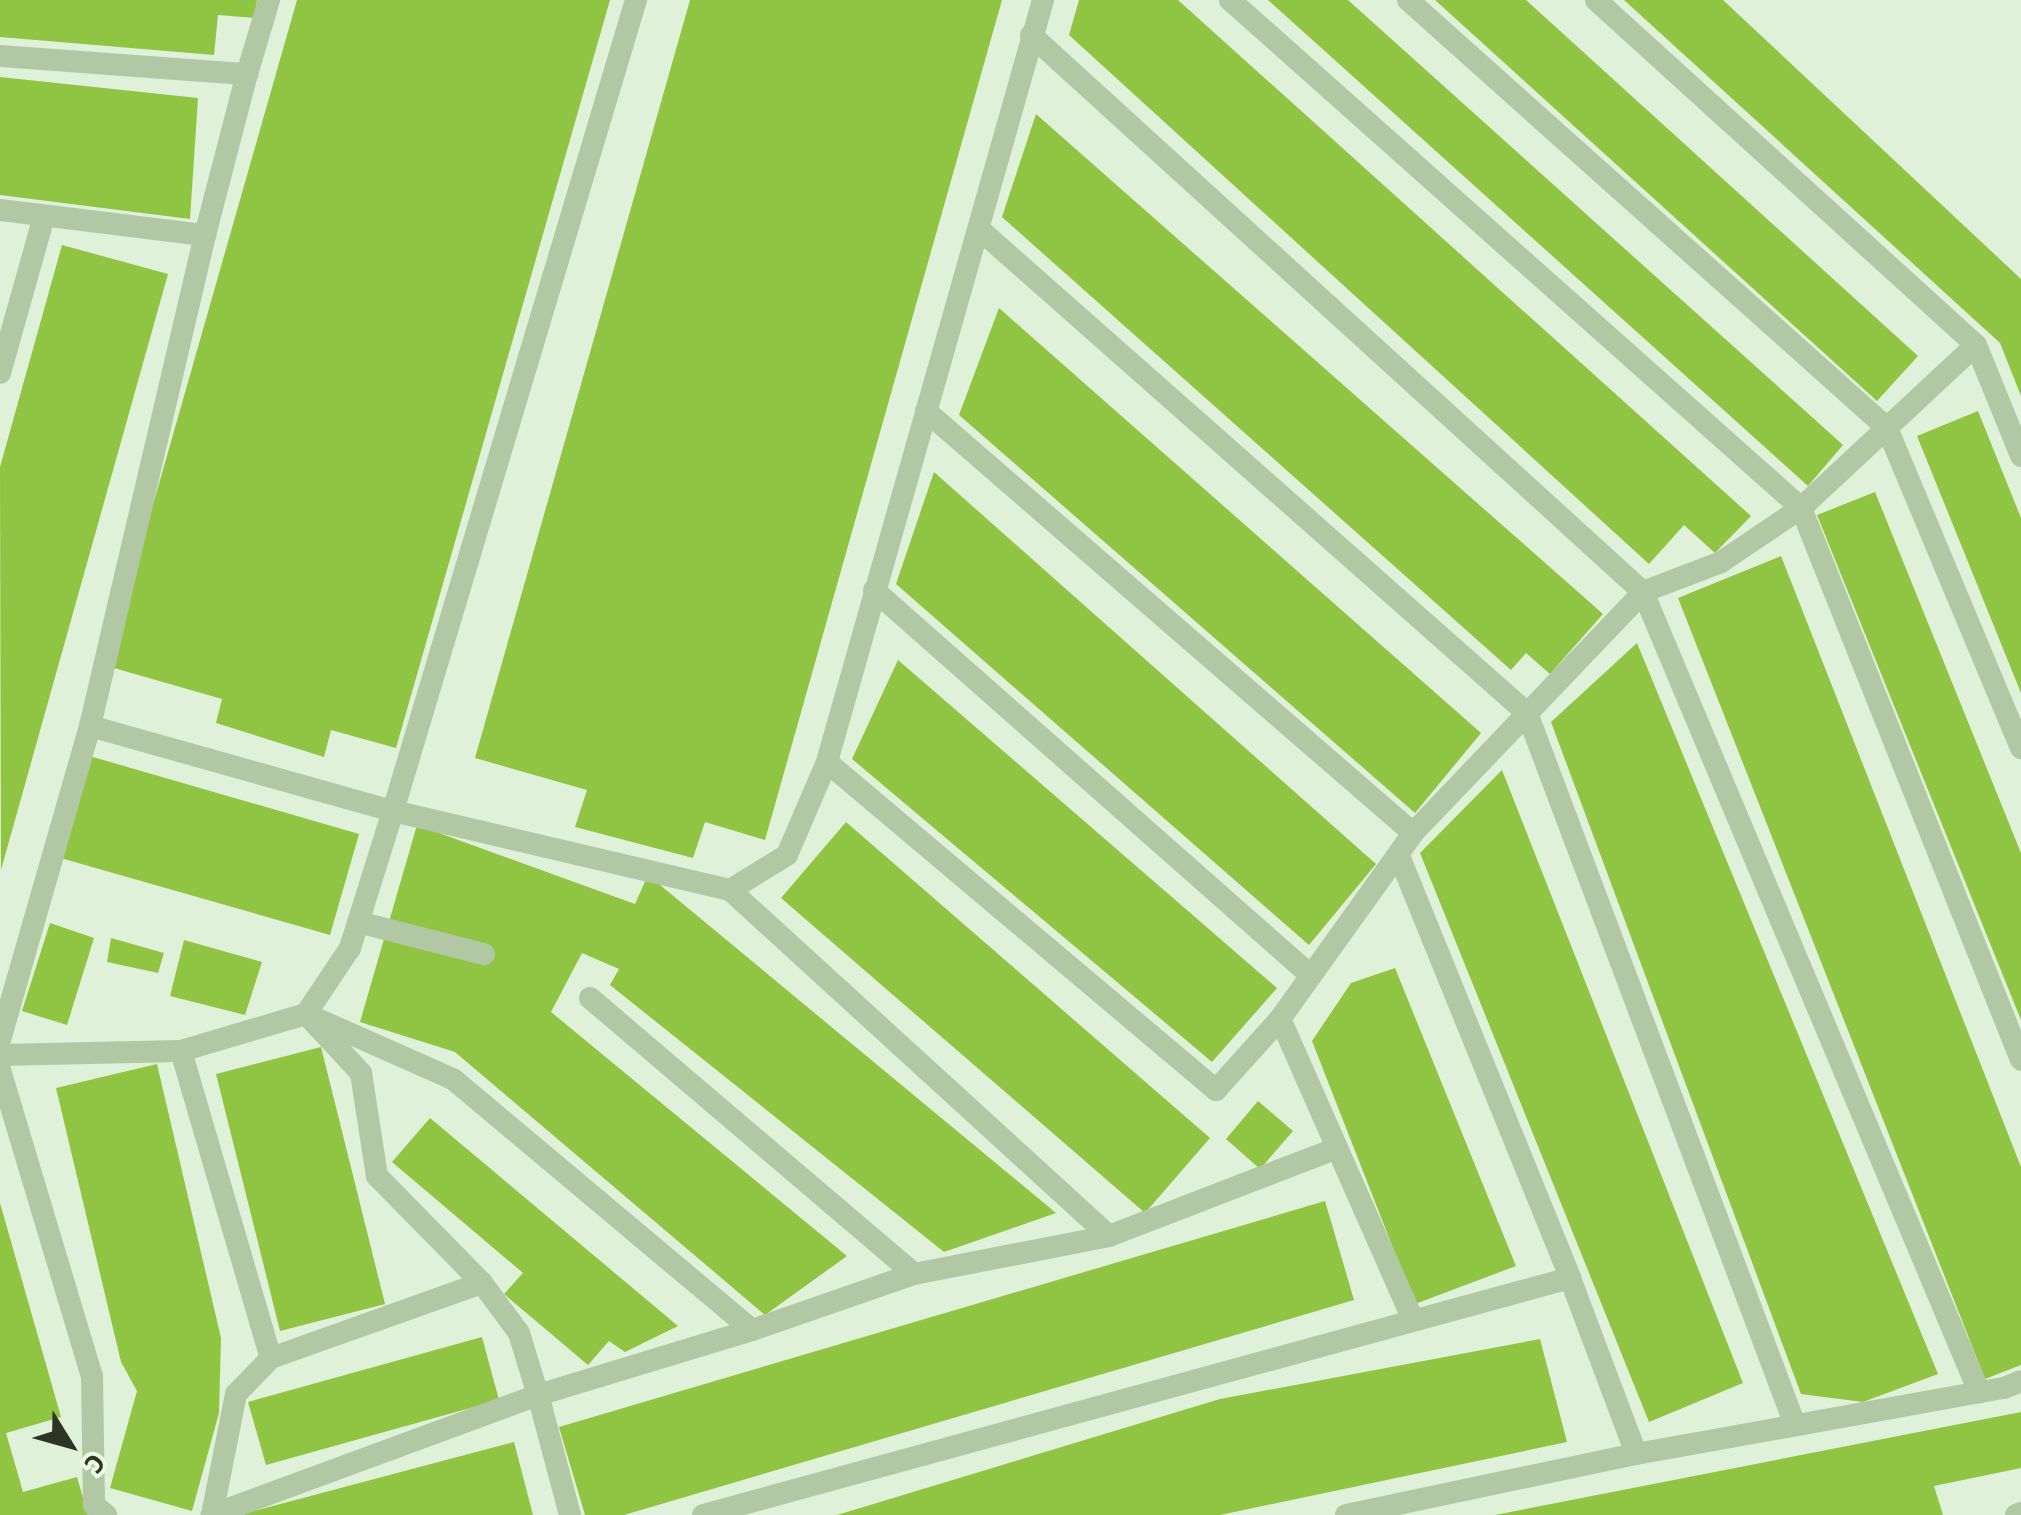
<!DOCTYPE html>
<html>
<head>
<meta charset="utf-8">
<style>
  body { margin:0 }
  #map { position:relative; width:2021px; height:1515px; overflow:hidden; background:#e0f1d9; font-family:"Alegreya Sans",sans-serif }
  div>[style] { position:absolute }
  .building>* { inset:0; background:#90c443 }
  .service>* { height:22px; margin:-11px; padding:0 11px; transform-origin:11px; border-radius:11px; background:#b2c8a5 }
  span { translate:-50% -50%; white-space:nowrap; text-align:center; line-height:1.15; -webkit-text-stroke:8px #ebf9e5; paint-order:stroke }
  .north { position:absolute; left:20px; top:1395px; width:100px; height:100px; -webkit-text-stroke:8px #ebf9e5; paint-order:stroke; rotate:127deg; font-size:28px; font-weight:700; line-height:40px; text-align:center; color:#2d3426 }
  .north::after { content:''; display:block; margin:auto; width:35px; height:45px; background:#2d3426; clip-path:polygon(50% 0,100% 100%,50% 72%,0 100%) }
</style>
</head>
<body>
<div id="map">
  <div class="building">
    <i style="clip-path:polygon(0 0,257px 0,255px 18px,218px 15px,214px 55px,0 37px)"></i>
    <i style="clip-path:polygon(297px 0,610px 0,396px 748px,331px 730px,324px 757px,216px 723px,222px 699px,107px 666px)"></i>
    <i style="clip-path:polygon(690px 0,1002px 0,765px 840px,705px 822px,693px 858px,575px 827px,587px 790px,475px 758px)"></i>
    <i style="clip-path:polygon(1079px 0,1178px 0,1751px 516px,1715px 553px,1684px 525px,1649px 564px,1069px 35px)"></i>
    <i style="clip-path:polygon(1268px 0,1348px 0,1843px 445px,1808px 486px)"></i>
    <i style="clip-path:polygon(1435px 0,1526px 0,1918px 356px,1877px 401px)"></i>
    <i style="clip-path:polygon(1624px 0,1723px 0,2021px 279px,2021px 396px,2000px 343px)"></i>
    <i style="clip-path:polygon(0 77px,198px 98px,190px 219px,0 195px)"></i>
    <i style="clip-path:polygon(1036px 114px,1603px 614px,1550px 674px,1526px 653px,1511px 670px,1002px 217px)"></i>
    <i style="clip-path:polygon(62px 245px,168px 274px,1px 870px,0 467px)"></i>
    <i style="clip-path:polygon(999px 308px,1481px 733px,1415px 813px,959px 415px)"></i>
    <i style="clip-path:polygon(1978px 411px,2021px 518px,2021px 693px,1917px 436px)"></i>
    <i style="clip-path:polygon(934px 472px,1376px 864px,1309px 945px,896px 584px)"></i>
    <i style="clip-path:polygon(1875px 492px,2021px 853px,2021px 1020px,1817px 515px)"></i>
    <i style="clip-path:polygon(1781px 556px,2021px 1167px,2021px 1365px,1985px 1379px,1678px 598px)"></i>
    <i style="clip-path:polygon(1637px 643px,1938px 1374px,1863px 1402px,1801px 1394px,1551px 722px)"></i>
    <i style="clip-path:polygon(898px 660px,1277px 988px,1212px 1062px,852px 759px)"></i>
    <i style="clip-path:polygon(86px 755px,359px 834px,330px 935px,57px 857px)"></i>
    <i style="clip-path:polygon(1502px 770px,1743px 1383px,1649px 1422px,1420px 853px)"></i>
    <i style="clip-path:polygon(846px 822px,1210px 1138px,1145px 1213px,781px 898px)"></i>
    <i style="clip-path:polygon(417px 825px,635px 904px,648px 875px,1056px 1213px,944px 1252px,610px 985px,619px 969px,582px 953px,551px 1012px,847px 1256px,765px 1315px,455px 1052px,360px 1022px)"></i>
    <i style="clip-path:polygon(50px 923px,94px 938px,67px 1025px,22px 1011px)"></i>
    <i style="clip-path:polygon(111px 938px,164px 953px,158px 973px,107px 962px)"></i>
    <i style="clip-path:polygon(184px 940px,262px 962px,245px 1015px,170px 996px)"></i>
    <i style="clip-path:polygon(1395px 968px,1516px 1266px,1415px 1304px,1312px 1041px,1351px 983px)"></i>
    <i style="clip-path:polygon(321px 1047px,385px 1304px,280px 1331px,216px 1074px)"></i>
    <i style="clip-path:polygon(157px 1064px,221px 1338px,219px 1413px,192px 1511px,110px 1488px,137px 1391px,121px 1362px,56px 1088px)"></i>
    <i style="clip-path:polygon(1258px 1101px,1293px 1131px,1260px 1169px,1226px 1139px)"></i>
    <i style="clip-path:polygon(430px 1118px,678px 1326px,625px 1352px,609px 1341px,588px 1365px,504px 1294px,523px 1273px,392px 1162px)"></i>
    <i style="clip-path:polygon(1325px 1201px,1354px 1300px,624px 1515px,585px 1515px,559px 1427px)"></i>
    <i style="clip-path:polygon(0 1203px,61px 1417px,6px 1433px,23px 1492px,77px 1477px,88px 1515px,0 1515px)"></i>
    <i style="clip-path:polygon(482px 1337px,499px 1400px,266px 1465px,248px 1402px)"></i>
    <i style="clip-path:polygon(1540px 1339px,1567px 1442px,1220px 1515px,837px 1515px,1220px 1399px)"></i>
    <i style="clip-path:polygon(2021px 1412px,2021px 1468px,1934px 1486px,1943px 1515px,1495px 1515px)"></i>
    <i style="clip-path:polygon(514px 1442px,533px 1515px,243px 1515px,243px 1514px)"></i>
  </div>
  <div class="service">
    <i style="left:1043px;top:0;width:792px;rotate:105.83deg"></i>
    <i style="left:827px;top:762px;width:509px;rotate:40.14deg"></i>
    <i style="left:1216px;top:1090px;width:96px;rotate:-48deg"></i>
    <i style="left:1230px;top:0;width:764px;rotate:41.66deg"></i>
    <i style="left:1801px;top:508px;width:594px;rotate:68.27deg"></i>
    <i style="left:1408px;top:0;width:642px;rotate:41.78deg"></i>
    <i style="left:1887px;top:428px;width:347px;rotate:67.3deg"></i>
    <i style="left:1596px;top:0;width:513px;rotate:42.24deg"></i>
    <i style="left:1976px;top:345px;width:120px;rotate:67.9deg"></i>
    <i style="left:1031px;top:35px;width:828px;rotate:42.31deg"></i>
    <i style="left:1643px;top:592px;width:868px;rotate:67.22deg"></i>
    <i style="left:0;top:56px;width:248px;rotate:4.2deg"></i>
    <i style="left:247px;top:74px;width:77px;rotate:-73.4deg"></i>
    <i style="left:0;top:210px;width:207px;rotate:7deg"></i>
    <i style="left:205px;top:235px;width:166px;rotate:-75.4deg"></i>
    <i style="left:979px;top:229px;width:731px;rotate:41.45deg"></i>
    <i style="left:1527px;top:713px;width:761px;rotate:69.37deg"></i>
    <i style="left:0;top:373px;width:163px;rotate:-74.3deg"></i>
    <i style="left:926px;top:411px;width:644px;rotate:40.91deg"></i>
    <i style="left:874px;top:590px;width:580px;rotate:41.44deg"></i>
    <i style="left:90px;top:726px;width:315px;rotate:15.7deg"></i>
    <i style="left:393px;top:811px;width:847px;rotate:-73.32deg"></i>
    <i style="left:827px;top:762px;width:101px;rotate:113.3deg"></i>
    <i style="left:787px;top:855px;width:67px;rotate:148.4deg"></i>
    <i style="left:730px;top:890px;width:513px;rotate:42.39deg"></i>
    <i style="left:1399px;top:856px;width:455px;rotate:67.9deg"></i>
    <i style="left:730px;top:890px;width:346px;rotate:-166.8deg"></i>
    <i style="left:393px;top:811px;width:144px;rotate:107.4deg"></i>
    <i style="left:350px;top:948px;width:79px;rotate:123.7deg"></i>
    <i style="left:306px;top:1014px;width:161px;rotate:23.9deg"></i>
    <i style="left:453px;top:1079px;width:390px;rotate:40deg"></i>
    <i style="left:358px;top:922px;width:130px;rotate:14.3deg"></i>
    <i style="left:590px;top:998px;width:426px;rotate:40.4deg"></i>
    <i style="left:0;top:1040px;width:327px;rotate:-74deg"></i>
    <i style="left:90px;top:726px;width:504px;rotate:-76.82deg"></i>
    <i style="left:181px;top:1051px;width:130px;rotate:-16.5deg"></i>
    <i style="left:306px;top:1014px;width:81px;rotate:47deg"></i>
    <i style="left:361px;top:1073px;width:104px;rotate:81.2deg"></i>
    <i style="left:377px;top:1176px;width:150px;rotate:45.5deg"></i>
    <i style="left:482px;top:1283px;width:62px;rotate:53.5deg"></i>
    <i style="left:519px;top:1333px;width:65px;rotate:73deg"></i>
    <i style="left:538px;top:1395px;width:348px;rotate:159.8deg"></i>
    <i style="left:0;top:1055px;width:181px;rotate:-1.3deg"></i>
    <i style="left:181px;top:1051px;width:320px;rotate:73.7deg"></i>
    <i style="left:0;top:1070px;width:320px;rotate:73.3deg"></i>
    <i style="left:92px;top:1376px;width:129px;rotate:89.1deg"></i>
    <i style="left:94px;top:1505px;width:16px;rotate:40deg"></i>
    <i style="left:1413px;top:1320px;width:329px;rotate:-113.8deg"></i>
    <i style="left:1280px;top:1019px;width:229px;rotate:-54.4deg"></i>
    <i style="left:1413px;top:833px;width:333px;rotate:-46.3deg"></i>
    <i style="left:1643px;top:592px;width:84px;rotate:-21deg"></i>
    <i style="left:1721px;top:562px;width:97px;rotate:-34deg"></i>
    <i style="left:1801px;top:508px;width:239px;rotate:-43deg"></i>
    <i style="left:212px;top:1515px;width:123px;rotate:-78.8deg"></i>
    <i style="left:236px;top:1394px;width:50px;rotate:-45.8deg"></i>
    <i style="left:271px;top:1358px;width:224px;rotate:-19.6deg"></i>
    <i style="left:570px;top:1515px;width:124px;rotate:-104.9deg"></i>
    <i style="left:538px;top:1395px;width:224px;rotate:-16.9deg"></i>
    <i style="left:752px;top:1330px;width:171px;rotate:-19.1deg"></i>
    <i style="left:914px;top:1274px;width:199px;rotate:-11deg"></i>
    <i style="left:1109px;top:1236px;width:244px;rotate:-21.1deg"></i>
    <i style="left:703px;top:1515px;width:899px;rotate:-15.29deg"></i>
    <i style="left:1570px;top:1278px;width:188px;rotate:69.4deg"></i>
    <i style="left:1346px;top:1515px;width:296px;rotate:-11.9deg"></i>
    <i style="left:1636px;top:1454px;width:374px;rotate:-10.2deg"></i>
    <i style="left:2004px;top:1388px;width:18px;rotate:-22deg"></i>
    <i style="left:2016px;top:1515px;width:5px;rotate:-22deg"></i>
  </div>
  <div class="north">С</div>
</div>
</body>
</html>
